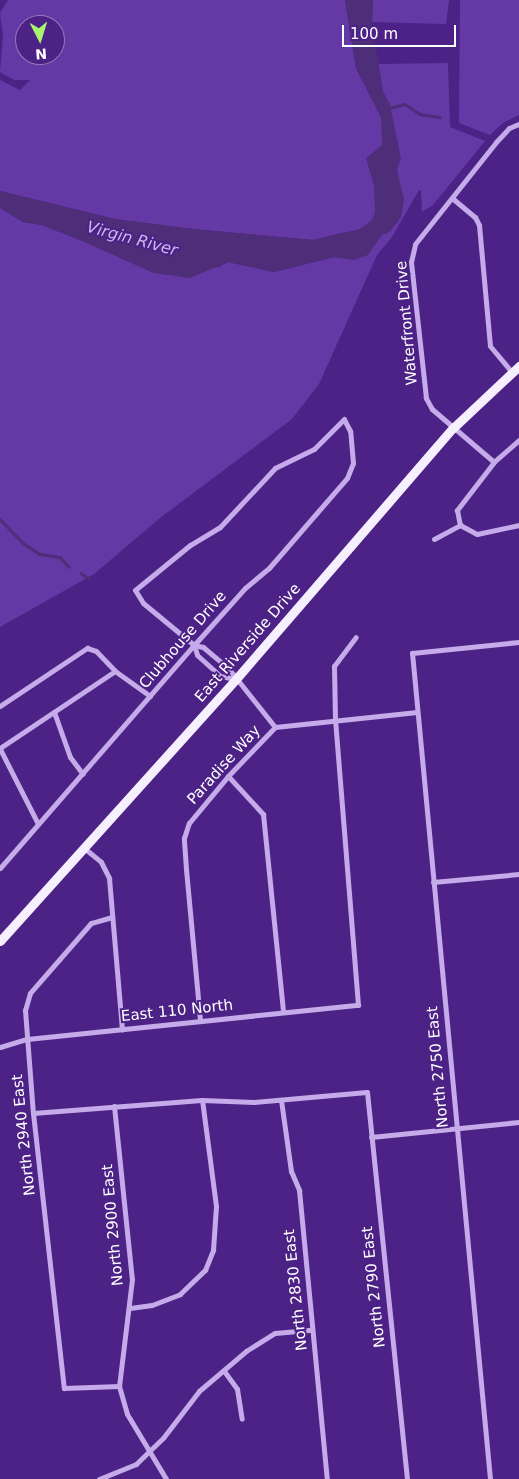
<!DOCTYPE html>
<html>
<head>
<meta charset="utf-8">
<style>
  body { margin:0 }
  #map { position:relative; width:519px; height:1479px; overflow:hidden; background:#4c2286; font-family:"DejaVu Sans",sans-serif }
  div>[style] { position:absolute }
  .green>* { inset:0; background:#6539a5 }
  .water>* { inset:0; background:#4e2d79 }
  .stream>* { height:2.5px; margin:-1.25px; padding:0 1.25px; transform-origin:1.25px; border-radius:1.25px; background:#4e2d79 }
  .street>* { height:5px; margin:-2.5px; padding:0 2.5px; transform-origin:2.5px; border-radius:2.5px; background:#c5abe9 }
  .primary>* { height:9px; margin:-4.5px; padding:0 4.5px; transform-origin:4.5px; border-radius:4.5px; background:#f6effe }
  span { translate:-50% -50%; white-space:nowrap; text-align:center; line-height:1.15; -webkit-text-stroke:4px #4c2286; paint-order:stroke }
  .street-label { font-size:15px; color:#fff }
  .water-label { font-size:16px; color:#ceb7f1; font-style:italic }
  .north { position:absolute; left:15px; top:15px; width:50px; height:50px; box-sizing:border-box; background:#4c2286; border:1px solid #947ab6; border-radius:50%; rotate:175deg; font-size:14px; font-weight:700; line-height:20px; text-align:center; color:#fff }
  .north::after { content:''; display:block; margin:auto; width:18px; height:22px; background:#a8f56d; clip-path:polygon(50% 0,100% 100%,50% 72%,0 100%) }
  .scale { position:absolute; left:342px; top:25px; width:114px; height:22px; box-sizing:border-box; border:2px solid #fff; border-top:0; padding-left:6px; font-size:15px; line-height:18px; white-space:nowrap; color:#fff; -webkit-text-stroke:4px #4c2286; paint-order:stroke }
</style>
</head>
<body>
<div id="map">
  <div class="green">
    <i style="clip-path:polygon(evenodd,8px 0,345px 0,356px 68px,378px 111px,390px 105px,383px 92px,378px 64px,448px 63px,450px 127px,485px 141px,433px 205px,422px 212px,421px 191px,419px 190px,392px 237px,377px 255px,319px 384px,292px 419px,160px 518px,94px 574px,0 627px,0 208px,23px 222px,42px 225px,85px 242px,154px 273px,219px 267px,228px 262px,274px 272px,334px 257px,350px 259px,346px 232px,313px 240px,171px 227px,115px 219px,0 191px,0 80px,20px 90px,30px 80px,14px 80px,0 72px,3px 36px,0 13px,8px 0,25px 25px,55px 25px,55px 55px,25px 55px,25px 25px)"></i>
    <i style="clip-path:polygon(373px 0,449px 0,446px 24px,372px 22px)"></i>
    <i style="clip-path:polygon(460px 0,519px 0,519px 115px,504px 122px,490px 135px,459px 123px)"></i>
  </div>
  <div class="water">
    <i style="clip-path:polygon(345px 0,373px 0,372px 23px,383px 92px,390px 105px,401px 158px,397px 170px,404px 200px,401px 217px,390px 232px,382px 235px,368px 255px,354px 260px,334px 257px,274px 272px,228px 262px,190px 278px,154px 273px,85px 242px,42px 225px,23px 222px,0 208px,0 191px,115px 219px,202px 230px,313px 240px,360px 229px,372px 220px,375px 212px,374px 186px,366px 158px,382px 145px,381px 118px,356px 68px)"></i>
  </div>
  <div class="stream">
    <i style="left:389px;top:108px;width:16px;rotate:-14deg"></i>
    <i style="left:405px;top:104px;width:18px;rotate:34deg"></i>
    <i style="left:420px;top:114px;width:20px;rotate:9deg"></i>
    <i style="left:0;top:519px;width:33px;rotate:46deg"></i>
    <i style="left:23px;top:543px;width:20px;rotate:33deg"></i>
    <i style="left:40px;top:554px;width:20px;rotate:9deg"></i>
    <i style="left:60px;top:557px;width:13px;rotate:48deg"></i>
    <i style="left:81px;top:573px;width:10px;rotate:37deg"></i>
  </div>
  <div class="street">
    <i style="left:452px;top:198px;width:30px;rotate:40deg"></i>
    <i style="left:475px;top:217px;width:9px;rotate:63deg"></i>
    <i style="left:479px;top:225px;width:121px;rotate:84.8deg"></i>
    <i style="left:490px;top:346px;width:34px;rotate:50deg"></i>
    <i style="left:519px;top:440px;width:33px;rotate:139deg"></i>
    <i style="left:494px;top:462px;width:61px;rotate:127.6deg"></i>
    <i style="left:457px;top:510px;width:15px;rotate:79deg"></i>
    <i style="left:460px;top:525px;width:19px;rotate:28deg"></i>
    <i style="left:477px;top:534px;width:43px;rotate:-12.1deg"></i>
    <i style="left:494px;top:462px;width:82px;rotate:-139.5deg"></i>
    <i style="left:432px;top:409px;width:13px;rotate:-119deg"></i>
    <i style="left:426px;top:398px;width:137px;rotate:-96.3deg"></i>
    <i style="left:411px;top:262px;width:18px;rotate:-77deg"></i>
    <i style="left:415px;top:244px;width:130px;rotate:-51.5deg"></i>
    <i style="left:496px;top:142px;width:19px;rotate:-47deg"></i>
    <i style="left:509px;top:128px;width:11px;rotate:-22deg"></i>
    <i style="left:434px;top:539px;width:30px;rotate:-28deg"></i>
    <i style="left:194px;top:645px;width:10px;rotate:73deg"></i>
    <i style="left:197px;top:655px;width:31px;rotate:42deg"></i>
    <i style="left:220px;top:676px;width:16px;rotate:11deg"></i>
    <i style="left:0;top:706px;width:105px;rotate:-33.7deg"></i>
    <i style="left:87px;top:648px;width:9px;rotate:18deg"></i>
    <i style="left:96px;top:651px;width:28px;rotate:46deg"></i>
    <i style="left:115px;top:671px;width:43px;rotate:35.5deg"></i>
    <i style="left:54px;top:712px;width:48px;rotate:70.4deg"></i>
    <i style="left:70px;top:757px;width:21px;rotate:53deg"></i>
    <i style="left:0;top:748px;width:138px;rotate:-33.8deg"></i>
    <i style="left:0;top:749px;width:84px;rotate:63.1deg"></i>
    <i style="left:228px;top:776px;width:52px;rotate:47.4deg"></i>
    <i style="left:263px;top:814px;width:199px;rotate:84.2deg"></i>
    <i style="left:84px;top:848px;width:22px;rotate:39deg"></i>
    <i style="left:101px;top:862px;width:18px;rotate:63deg"></i>
    <i style="left:109px;top:878px;width:152px;rotate:85.1deg"></i>
    <i style="left:0;top:868px;width:296px;rotate:-49deg"></i>
    <i style="left:194px;top:645px;width:76px;rotate:-48.2deg"></i>
    <i style="left:245px;top:588px;width:31px;rotate:-40deg"></i>
    <i style="left:269px;top:568px;width:119px;rotate:-49.1deg"></i>
    <i style="left:347px;top:478px;width:16px;rotate:-68deg"></i>
    <i style="left:353px;top:463px;width:32px;rotate:-95deg"></i>
    <i style="left:350px;top:431px;width:13px;rotate:-117deg"></i>
    <i style="left:344px;top:419px;width:42px;rotate:135deg"></i>
    <i style="left:314px;top:449px;width:43px;rotate:154deg"></i>
    <i style="left:275px;top:468px;width:81px;rotate:133deg"></i>
    <i style="left:220px;top:527px;width:35px;rotate:149deg"></i>
    <i style="left:190px;top:545px;width:71px;rotate:140.7deg"></i>
    <i style="left:135px;top:590px;width:15px;rotate:58deg"></i>
    <i style="left:143px;top:603px;width:66px;rotate:39.5deg"></i>
    <i style="left:194px;top:645px;width:9px;rotate:13deg"></i>
    <i style="left:203px;top:647px;width:34px;rotate:40deg"></i>
    <i style="left:229px;top:669px;width:74px;rotate:51.6deg"></i>
    <i style="left:433px;top:882px;width:86px;rotate:-5.3deg"></i>
    <i style="left:112px;top:917px;width:22px;rotate:164deg"></i>
    <i style="left:91px;top:923px;width:93px;rotate:131.1deg"></i>
    <i style="left:30px;top:993px;width:18px;rotate:106deg"></i>
    <i style="left:25px;top:1010px;width:103px;rotate:85.6deg"></i>
    <i style="left:33px;top:1113px;width:277px;rotate:83.6deg"></i>
    <i style="left:64px;top:1388px;width:55px;rotate:-2.1deg"></i>
    <i style="left:200px;top:1020px;width:152px;rotate:-95.3deg"></i>
    <i style="left:186px;top:869px;width:31px;rotate:-94deg"></i>
    <i style="left:184px;top:838px;width:16px;rotate:-72deg"></i>
    <i style="left:189px;top:823px;width:61px;rotate:-50.3deg"></i>
    <i style="left:228px;top:776px;width:68px;rotate:-46.2deg"></i>
    <i style="left:275px;top:727px;width:143px;rotate:-6deg"></i>
    <i style="left:0;top:1047px;width:28px;rotate:-17deg"></i>
    <i style="left:27px;top:1039px;width:333px;rotate:-5.9deg"></i>
    <i style="left:358px;top:1005px;width:287px;rotate:-94.6deg"></i>
    <i style="left:335px;top:719px;width:53px;rotate:-91.1deg"></i>
    <i style="left:334px;top:666px;width:36px;rotate:-53deg"></i>
    <i style="left:281px;top:1100px;width:72px;rotate:82deg"></i>
    <i style="left:291px;top:1171px;width:21px;rotate:67deg"></i>
    <i style="left:299px;top:1190px;width:290px;rotate:84.5deg"></i>
    <i style="left:114px;top:1106px;width:174px;rotate:84.1deg"></i>
    <i style="left:132px;top:1279px;width:108px;rotate:96.9deg"></i>
    <i style="left:119px;top:1386px;width:29px;rotate:74deg"></i>
    <i style="left:127px;top:1414px;width:76px;rotate:59deg"></i>
    <i style="left:33px;top:1113px;width:169px;rotate:-4.4deg"></i>
    <i style="left:202px;top:1100px;width:52px;rotate:2.2deg"></i>
    <i style="left:254px;top:1102px;width:113px;rotate:-5.1deg"></i>
    <i style="left:367px;top:1092px;width:389px;rotate:84.1deg"></i>
    <i style="left:371px;top:1137px;width:149px;rotate:-5.8deg"></i>
    <i style="left:130px;top:1308px;width:22px;rotate:-8deg"></i>
    <i style="left:152px;top:1305px;width:30px;rotate:-21deg"></i>
    <i style="left:180px;top:1294px;width:35px;rotate:-44deg"></i>
    <i style="left:205px;top:1270px;width:22px;rotate:-68deg"></i>
    <i style="left:213px;top:1250px;width:44px;rotate:-86.1deg"></i>
    <i style="left:216px;top:1206px;width:107px;rotate:-97.5deg"></i>
    <i style="left:224px;top:1371px;width:22px;rotate:54deg"></i>
    <i style="left:237px;top:1389px;width:30px;rotate:81deg"></i>
    <i style="left:99px;top:1479px;width:40px;rotate:-22deg"></i>
    <i style="left:136px;top:1464px;width:37px;rotate:-44deg"></i>
    <i style="left:163px;top:1438px;width:59px;rotate:-52.5deg"></i>
    <i style="left:199px;top:1391px;width:62px;rotate:-40.4deg"></i>
    <i style="left:246px;top:1351px;width:34px;rotate:-32deg"></i>
    <i style="left:275px;top:1333px;width:37px;rotate:-5deg"></i>
    <i style="left:490px;top:1479px;width:830px;rotate:-95.39deg"></i>
    <i style="left:412px;top:653px;width:108px;rotate:-5.9deg"></i>
  </div>
  <div class="primary">
    <i style="left:0;top:941px;width:353px;rotate:-48deg"></i>
    <i style="left:236px;top:679px;width:332px;rotate:-49.2deg"></i>
    <i style="left:453px;top:428px;width:91px;rotate:-43.2deg"></i>
  </div>
  <div class="street-label">
    <span style="left:407px;top:323px;rotate:-95deg">Waterfront Drive</span>
    <span style="left:183px;top:640px;rotate:-49deg">Clubhouse Drive</span>
    <span style="left:248px;top:643px;rotate:-49deg">East Riverside Drive</span>
    <span style="left:224px;top:765px;rotate:-48deg">Paradise Way</span>
    <span style="left:177px;top:1011px;rotate:-6deg">East 110 North</span>
    <span style="left:438px;top:1067px;rotate:-95deg">North 2750 East</span>
    <span style="left:24px;top:1135px;rotate:-96deg">North 2940 East</span>
    <span style="left:113px;top:1225px;rotate:-95deg">North 2900 East</span>
    <span style="left:374px;top:1287px;rotate:-96deg">North 2790 East</span>
    <span style="left:296px;top:1290px;rotate:-96deg">North 2830 East</span>
  </div>
  <div class="water-label">
    <span style="left:132px;top:239px;rotate:15deg">Virgin River</span>
  </div>
  <div class="north">N</div>
  <div class="scale">100 m</div>
</div>
</body>
</html>
